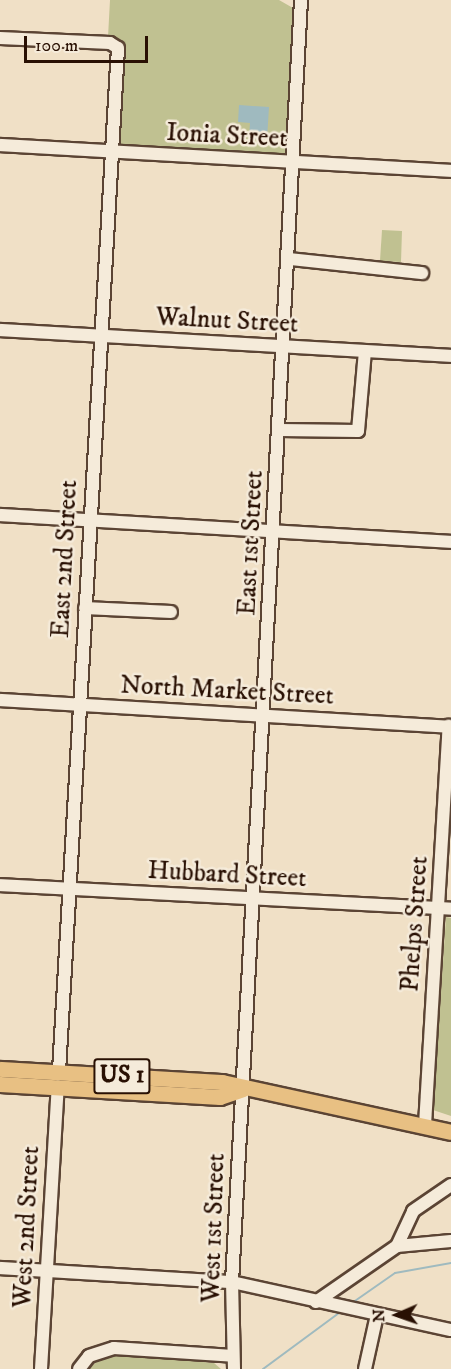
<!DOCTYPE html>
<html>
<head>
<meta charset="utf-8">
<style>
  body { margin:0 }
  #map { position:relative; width:451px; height:1369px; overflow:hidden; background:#f0e0c6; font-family:"IM FELL DW Pica",serif }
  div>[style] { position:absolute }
  .green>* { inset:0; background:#c0c191 }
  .water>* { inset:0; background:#9fbabf }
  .stream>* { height:2px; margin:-1px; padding:0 1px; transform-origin:1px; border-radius:1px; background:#9fbabf }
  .roads { filter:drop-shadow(2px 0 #5b4434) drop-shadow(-2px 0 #5b4434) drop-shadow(0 2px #5b4434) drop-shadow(0 -2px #5b4434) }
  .minor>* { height:12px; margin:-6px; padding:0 6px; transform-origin:6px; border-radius:6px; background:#f5ebda }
  .major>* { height:15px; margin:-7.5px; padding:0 7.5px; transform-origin:7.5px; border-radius:7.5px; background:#e8c083 }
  span { translate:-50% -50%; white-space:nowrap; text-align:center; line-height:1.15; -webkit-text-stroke:5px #f5ebda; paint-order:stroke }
  .shield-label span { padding:2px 4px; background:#f5ebda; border:2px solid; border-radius:4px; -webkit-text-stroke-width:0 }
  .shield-label { font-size:24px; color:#291003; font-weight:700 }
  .street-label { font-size:26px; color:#291003 }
  .north { position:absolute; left:367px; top:1285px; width:60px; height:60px; -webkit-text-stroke:4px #f5ebda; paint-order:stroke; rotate:268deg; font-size:16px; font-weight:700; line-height:24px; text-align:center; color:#291003 }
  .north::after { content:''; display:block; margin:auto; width:21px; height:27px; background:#291003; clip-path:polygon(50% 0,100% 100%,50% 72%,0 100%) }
  .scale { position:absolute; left:24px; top:36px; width:124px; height:27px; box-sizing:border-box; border:3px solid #291003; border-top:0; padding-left:8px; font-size:18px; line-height:21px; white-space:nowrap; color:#291003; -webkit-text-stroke:4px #f5ebda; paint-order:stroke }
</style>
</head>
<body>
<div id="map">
  <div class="green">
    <i style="clip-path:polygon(110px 0,279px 0,293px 8px,288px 156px,117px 146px,123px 51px,121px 40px,108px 37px)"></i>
    <i style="clip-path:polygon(382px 230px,402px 231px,401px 262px,380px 261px)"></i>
    <i style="clip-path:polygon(446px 917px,451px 918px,451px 1116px,433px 1110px)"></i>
    <i style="clip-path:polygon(119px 1354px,214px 1363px,221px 1369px,89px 1369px,99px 1359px)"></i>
  </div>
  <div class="water">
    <i style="clip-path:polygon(239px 105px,269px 107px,267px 139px,249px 139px,250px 123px,238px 122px)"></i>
  </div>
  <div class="stream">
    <i style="left:352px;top:1303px;width:52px;rotate:-34.9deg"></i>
    <i style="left:395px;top:1273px;width:57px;rotate:-10.1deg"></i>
    <i style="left:263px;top:1369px;width:99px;rotate:-36.4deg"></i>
  </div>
  <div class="roads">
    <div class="minor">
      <i style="left:0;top:38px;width:110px;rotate:2.6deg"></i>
      <i style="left:110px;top:43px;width:9px;rotate:32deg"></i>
      <i style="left:118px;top:48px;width:1026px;rotate:93.3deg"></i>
      <i style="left:0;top:145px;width:452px;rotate:3.3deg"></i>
      <i style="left:290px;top:259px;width:133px;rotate:6.1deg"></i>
      <i style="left:0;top:330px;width:452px;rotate:3.3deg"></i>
      <i style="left:280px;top:430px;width:78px;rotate:0.7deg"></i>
      <i style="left:358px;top:431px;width:80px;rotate:-85deg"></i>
      <i style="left:0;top:515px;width:452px;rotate:3.4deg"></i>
      <i style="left:85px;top:608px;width:86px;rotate:2.7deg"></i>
      <i style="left:0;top:700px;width:452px;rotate:3.4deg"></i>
      <i style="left:0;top:885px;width:452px;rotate:3deg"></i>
      <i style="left:425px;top:1125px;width:400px;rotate:-86.6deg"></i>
      <i style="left:397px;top:1246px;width:38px;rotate:-65deg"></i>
      <i style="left:413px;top:1211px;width:46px;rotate:-34.4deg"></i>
      <i style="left:0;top:1268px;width:232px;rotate:3.5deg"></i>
      <i style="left:232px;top:1282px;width:224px;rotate:12.4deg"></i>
      <i style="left:316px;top:1302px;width:98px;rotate:-34.7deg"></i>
      <i style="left:397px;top:1246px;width:54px;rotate:-5.3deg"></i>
      <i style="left:41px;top:1369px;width:283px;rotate:-86.6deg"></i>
      <i style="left:79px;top:1369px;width:16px;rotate:-52deg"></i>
      <i style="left:89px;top:1356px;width:26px;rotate:-18deg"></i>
      <i style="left:114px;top:1348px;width:119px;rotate:3.8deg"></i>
      <i style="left:234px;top:1369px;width:87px;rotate:-91.3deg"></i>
      <i style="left:232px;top:1282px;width:1284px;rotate:-86.92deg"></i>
      <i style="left:365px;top:1369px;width:55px;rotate:-77.5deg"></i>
    </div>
    <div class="major">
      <i style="left:0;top:1069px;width:222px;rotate:3.4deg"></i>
      <i style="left:222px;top:1082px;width:234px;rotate:12.3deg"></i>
      <i style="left:0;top:1084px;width:220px;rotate:3.4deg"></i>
      <i style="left:220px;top:1097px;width:24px;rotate:-19deg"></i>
    </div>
  </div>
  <div class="shield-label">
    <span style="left:122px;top:1076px">US 1</span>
  </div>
  <div class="street-label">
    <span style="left:227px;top:136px;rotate:3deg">Ionia Street</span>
    <span style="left:227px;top:321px;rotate:3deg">Walnut Street</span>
    <span style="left:251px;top:543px;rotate:-87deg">East 1st Street</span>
    <span style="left:65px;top:559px;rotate:-87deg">East 2nd Street</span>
    <span style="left:227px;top:691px;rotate:3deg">North Market Street</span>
    <span style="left:227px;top:875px;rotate:3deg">Hubbard Street</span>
    <span style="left:415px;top:924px;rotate:-86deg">Phelps Street</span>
    <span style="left:27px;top:1227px;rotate:-87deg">West 2nd Street</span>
    <span style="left:214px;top:1228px;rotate:-88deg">West 1st Street</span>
  </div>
  <div class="north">N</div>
  <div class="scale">100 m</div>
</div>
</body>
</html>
